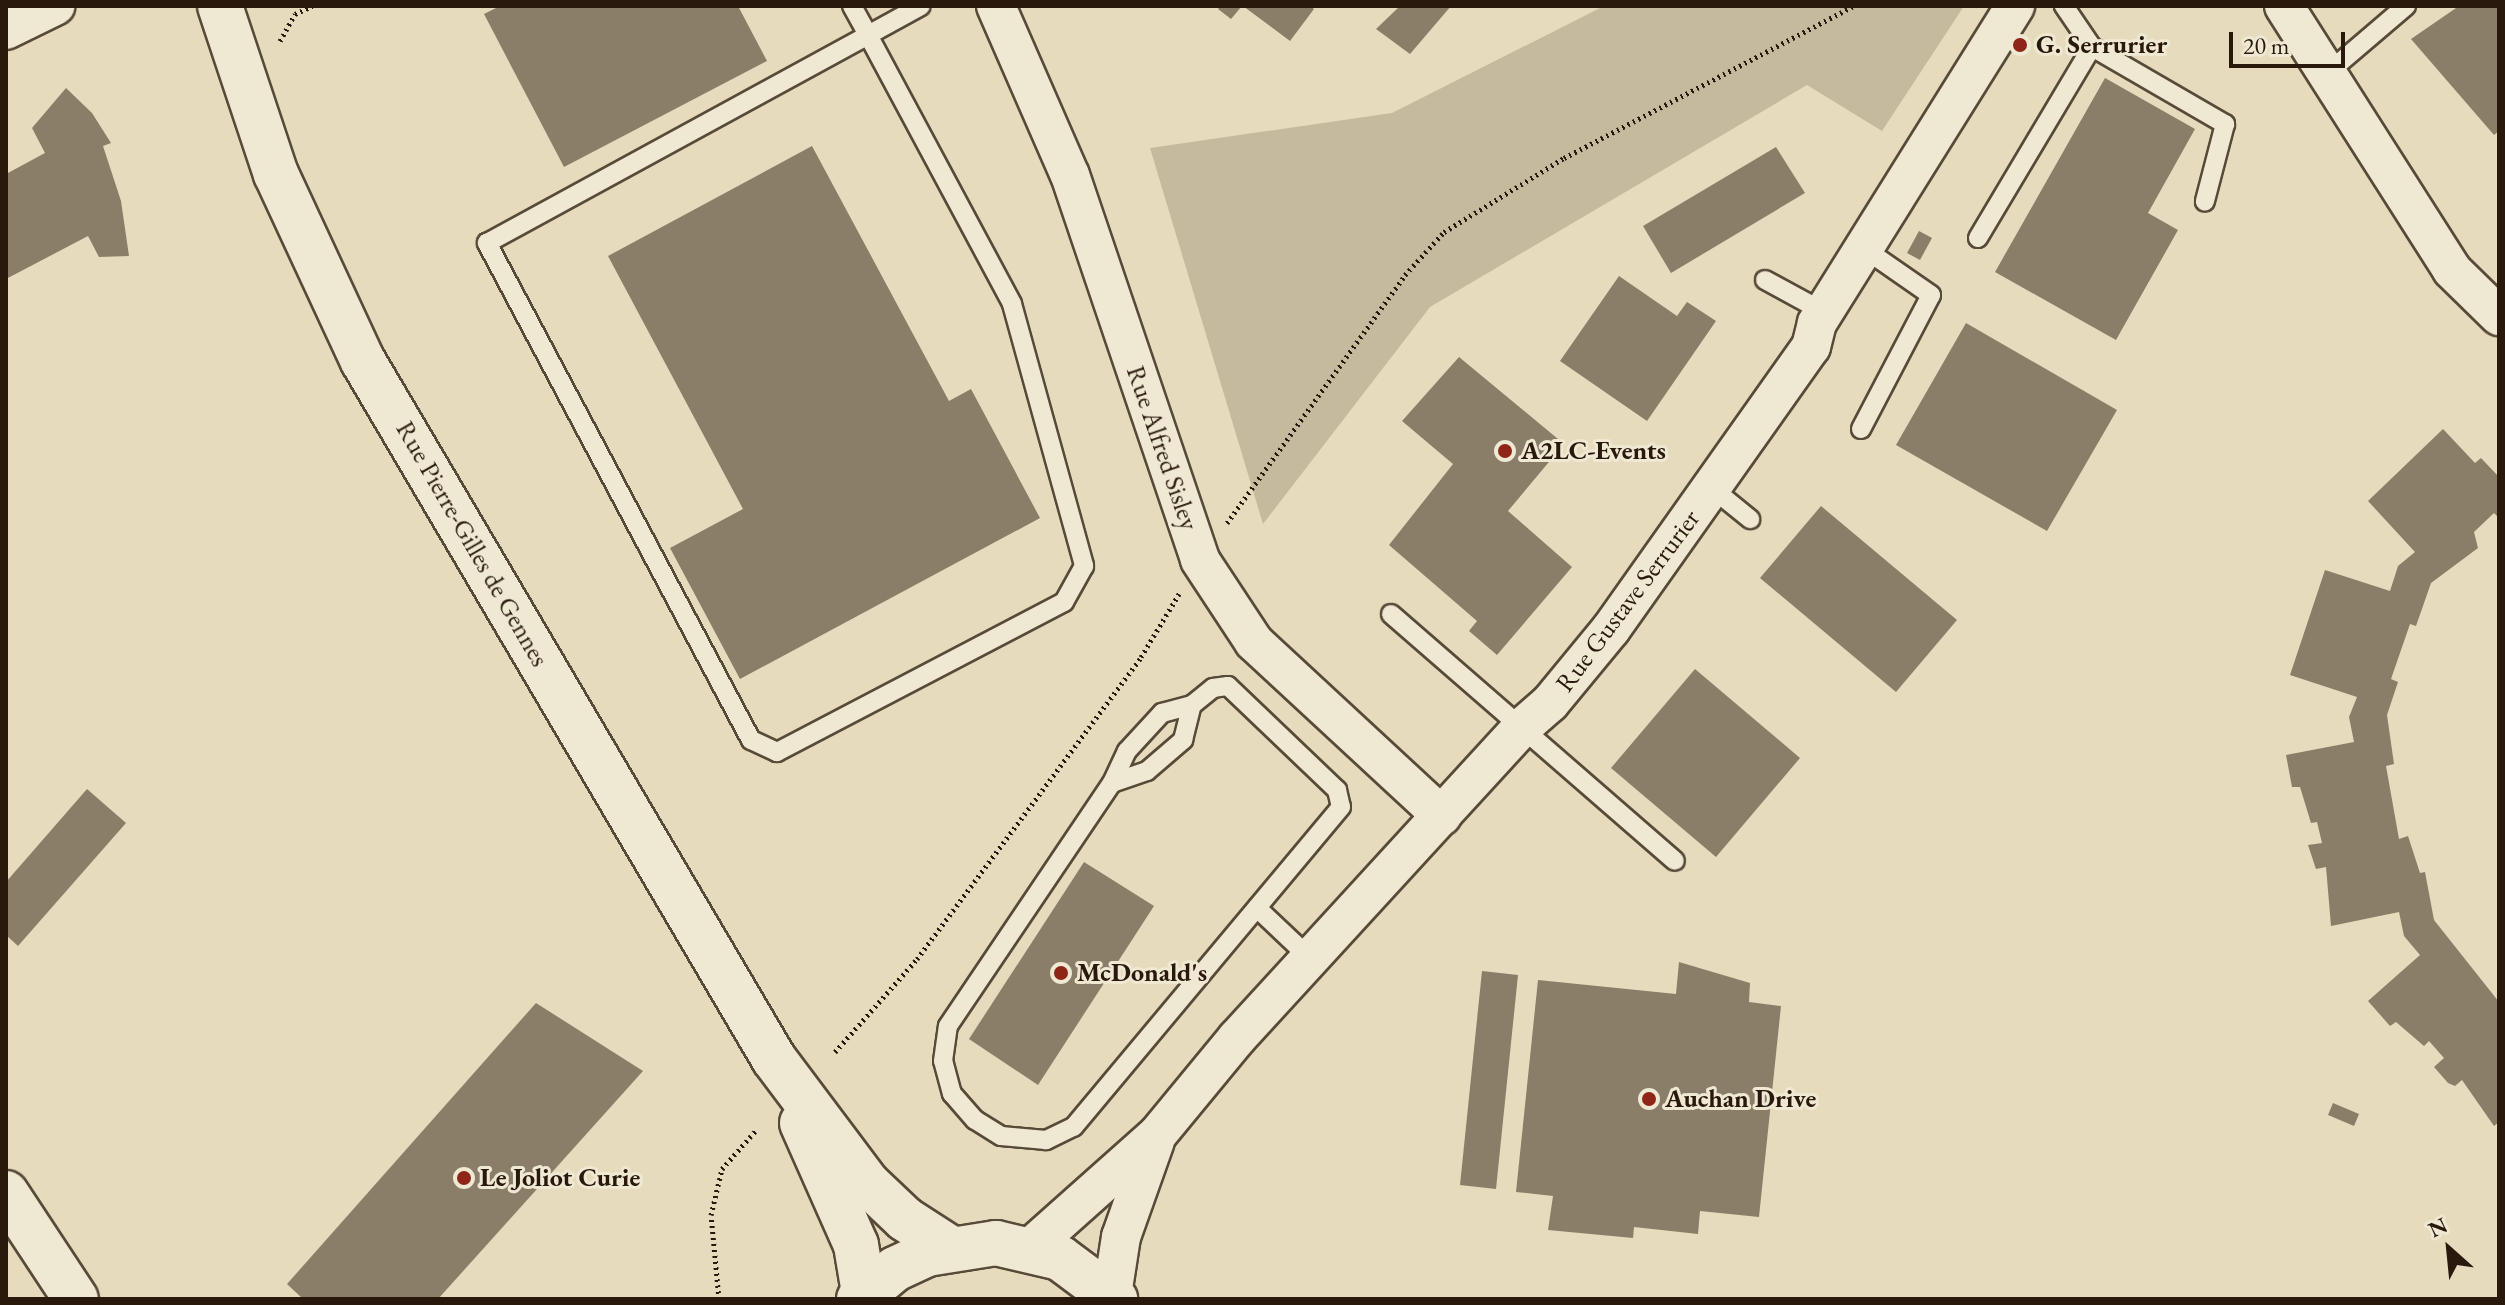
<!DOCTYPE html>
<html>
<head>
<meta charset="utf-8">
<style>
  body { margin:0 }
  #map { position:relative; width:2505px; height:1305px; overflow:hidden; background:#e6dbbc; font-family:"EB Garamond",serif }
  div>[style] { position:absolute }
  .green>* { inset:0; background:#c6ba9e }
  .building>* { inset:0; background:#8b7e68 }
  .path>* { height:5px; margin-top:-2.5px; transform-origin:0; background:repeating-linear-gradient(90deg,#28190c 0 2px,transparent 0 6px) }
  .roads { filter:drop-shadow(2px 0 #584a38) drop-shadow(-2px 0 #584a38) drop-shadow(0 2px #584a38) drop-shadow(0 -2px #584a38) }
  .lane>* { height:18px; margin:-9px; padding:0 9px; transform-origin:9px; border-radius:9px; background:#efe8d3 }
  .street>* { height:38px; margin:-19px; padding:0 19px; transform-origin:19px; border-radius:19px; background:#efe8d3 }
  .secondary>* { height:44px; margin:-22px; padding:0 22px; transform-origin:22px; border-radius:22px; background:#efe8d3 }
  .dots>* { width:22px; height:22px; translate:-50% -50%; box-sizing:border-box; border:4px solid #efe8d3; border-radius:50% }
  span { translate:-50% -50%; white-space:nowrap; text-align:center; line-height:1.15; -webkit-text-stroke:6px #efe8d3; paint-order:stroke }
  .poi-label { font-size:26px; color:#28190c; font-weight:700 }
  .left { translate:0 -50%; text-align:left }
  .street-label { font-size:26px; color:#28190c }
  .frame { position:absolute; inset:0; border:8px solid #28190c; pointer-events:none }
  .north { position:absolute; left:2409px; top:1209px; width:80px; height:80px; -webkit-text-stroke:6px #efe8d3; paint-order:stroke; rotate:333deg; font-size:22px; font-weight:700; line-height:32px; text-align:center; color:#28190c }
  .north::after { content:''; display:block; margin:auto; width:28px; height:36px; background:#28190c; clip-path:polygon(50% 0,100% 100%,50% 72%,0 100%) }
  .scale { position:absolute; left:2229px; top:32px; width:116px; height:36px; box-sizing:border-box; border:4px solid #28190c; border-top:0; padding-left:10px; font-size:24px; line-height:28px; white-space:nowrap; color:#28190c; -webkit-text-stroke:6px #efe8d3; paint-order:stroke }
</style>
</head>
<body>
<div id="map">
  <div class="green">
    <i style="clip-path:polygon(1604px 6px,1964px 6px,1882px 131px,1807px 85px,1430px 307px,1263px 524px,1150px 148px,1392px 113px)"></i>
  </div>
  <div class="building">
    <i style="clip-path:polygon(500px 6px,738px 6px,767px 61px,564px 167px,484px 14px)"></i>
    <i style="clip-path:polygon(1221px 6px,1242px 6px,1231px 19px,1218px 9px)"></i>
    <i style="clip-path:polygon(1243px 6px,1310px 6px,1314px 9px,1290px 41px)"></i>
    <i style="clip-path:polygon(1400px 6px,1451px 6px,1410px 54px,1376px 29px)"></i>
    <i style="clip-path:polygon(2459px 6px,2499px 6px,2499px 131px,2494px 135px,2411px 39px)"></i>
    <i style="clip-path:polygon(2105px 78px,2195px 129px,2148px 213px,2178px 230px,2116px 340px,1995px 272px)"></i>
    <i style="clip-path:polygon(66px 88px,92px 113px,111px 143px,103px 146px,121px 201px,129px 256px,99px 257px,88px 236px,6px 279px,6px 174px,45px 153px,32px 128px)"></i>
    <i style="clip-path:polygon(812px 146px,949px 401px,971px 389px,1040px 518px,740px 679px,670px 548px,743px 509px,608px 256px)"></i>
    <i style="clip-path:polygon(1776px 147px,1805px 193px,1671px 273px,1643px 226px)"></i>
    <i style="clip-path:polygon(1919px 231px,1932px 238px,1920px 260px,1907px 253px)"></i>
    <i style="clip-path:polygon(1619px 276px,1677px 316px,1687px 302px,1716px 321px,1647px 421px,1560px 361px)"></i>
    <i style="clip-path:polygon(1966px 323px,2117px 410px,2047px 531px,1896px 445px)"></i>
    <i style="clip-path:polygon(1459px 357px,1564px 444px,1508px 511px,1572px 567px,1497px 655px,1469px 631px,1477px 621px,1389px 545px,1453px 464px,1402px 421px)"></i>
    <i style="clip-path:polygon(2443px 429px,2475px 463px,2481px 458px,2499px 477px,2499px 518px,2494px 513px,2474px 532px,2478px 548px,2431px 583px,2416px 626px,2410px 624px,2391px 679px,2398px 682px,2387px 715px,2394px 764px,2386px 766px,2399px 839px,2408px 836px,2420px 873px,2425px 872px,2434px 920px,2499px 1002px,2499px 1122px,2494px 1126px,2462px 1080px,2455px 1086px,2448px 1083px,2434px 1067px,2444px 1058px,2429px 1041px,2424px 1046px,2396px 1022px,2390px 1026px,2368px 1001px,2420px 955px,2404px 936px,2399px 912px,2331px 926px,2326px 867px,2316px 869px,2308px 845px,2322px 843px,2317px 822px,2311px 823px,2300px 787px,2292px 787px,2286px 755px,2354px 742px,2349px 717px,2357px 697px,2290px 675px,2325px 570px,2390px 591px,2398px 566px,2415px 552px,2368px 501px)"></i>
    <i style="clip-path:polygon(1821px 506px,1957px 620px,1896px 692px,1760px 578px)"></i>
    <i style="clip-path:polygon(1695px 669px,1800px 758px,1716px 857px,1611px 768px)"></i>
    <i style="clip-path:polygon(87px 789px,126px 823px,18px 946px,6px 935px,6px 882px)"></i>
    <i style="clip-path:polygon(1084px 862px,1154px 906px,1038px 1085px,969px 1039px)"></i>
    <i style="clip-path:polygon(1679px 962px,1750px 983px,1749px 1002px,1781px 1006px,1759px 1217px,1700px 1211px,1698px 1234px,1634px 1227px,1633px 1238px,1548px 1230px,1553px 1196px,1516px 1192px,1538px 980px,1676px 994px)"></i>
    <i style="clip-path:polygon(1482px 971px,1518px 975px,1496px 1189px,1460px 1185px)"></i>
    <i style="clip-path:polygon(536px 1003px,643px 1071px,438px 1299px,303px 1299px,287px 1284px)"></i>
    <i style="clip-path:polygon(2333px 1103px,2359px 1114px,2354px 1126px,2328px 1115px)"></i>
  </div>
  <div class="path">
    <i style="left:280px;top:41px;width:31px;rotate:-61deg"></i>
    <i style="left:295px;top:14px;width:19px;rotate:-25deg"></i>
    <i style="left:1227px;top:523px;width:305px;rotate:-54.3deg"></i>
    <i style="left:1405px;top:275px;width:58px;rotate:-47.8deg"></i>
    <i style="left:1444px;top:232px;width:141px;rotate:-31.7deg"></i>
    <i style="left:1564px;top:158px;width:327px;rotate:-27.7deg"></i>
    <i style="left:835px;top:1052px;width:124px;rotate:-48.6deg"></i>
    <i style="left:917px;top:959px;width:376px;rotate:-53.4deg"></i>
    <i style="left:1141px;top:657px;width:74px;rotate:-58.9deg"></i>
    <i style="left:719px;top:1299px;width:84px;rotate:-95.4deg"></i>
    <i style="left:711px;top:1215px;width:47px;rotate:-76.6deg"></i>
    <i style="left:722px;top:1169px;width:53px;rotate:-48.8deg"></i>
  </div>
  <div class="roads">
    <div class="lane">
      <i style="left:852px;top:6px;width:33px;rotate:61deg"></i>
      <i style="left:868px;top:35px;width:305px;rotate:61.8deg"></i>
      <i style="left:1012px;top:304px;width:272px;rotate:74.6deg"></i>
      <i style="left:1084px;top:566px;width:41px;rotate:119.1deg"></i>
      <i style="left:1064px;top:602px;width:324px;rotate:152.4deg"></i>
      <i style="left:777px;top:752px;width:29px;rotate:-155deg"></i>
      <i style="left:751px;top:740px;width:563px;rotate:-117.98deg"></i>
      <i style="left:487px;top:243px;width:434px;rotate:-28.6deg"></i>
      <i style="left:868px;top:35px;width:60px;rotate:-28.7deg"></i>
      <i style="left:2092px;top:47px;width:154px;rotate:30.1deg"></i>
      <i style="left:2225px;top:124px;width:80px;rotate:104.6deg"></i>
      <i style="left:2324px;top:76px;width:108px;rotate:-40.5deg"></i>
      <i style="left:1978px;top:238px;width:222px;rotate:-59.2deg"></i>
      <i style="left:2092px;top:47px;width:50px;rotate:-124.3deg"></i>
      <i style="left:1765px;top:280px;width:67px;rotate:28.5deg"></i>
      <i style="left:1861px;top:429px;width:151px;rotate:-62.4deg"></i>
      <i style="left:1931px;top:295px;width:84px;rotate:-145.2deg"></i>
      <i style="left:1713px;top:489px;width:48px;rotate:39deg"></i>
      <i style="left:1391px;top:614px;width:376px;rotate:41deg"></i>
      <i style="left:1228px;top:686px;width:151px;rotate:43.7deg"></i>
      <i style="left:1337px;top:790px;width:17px;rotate:77deg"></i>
      <i style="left:1341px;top:807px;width:417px;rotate:129.9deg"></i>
      <i style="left:1073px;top:1127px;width:30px;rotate:154deg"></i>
      <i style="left:1046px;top:1140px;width:45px;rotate:-174.9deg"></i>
      <i style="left:1001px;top:1136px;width:31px;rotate:-148deg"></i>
      <i style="left:975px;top:1120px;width:35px;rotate:-131deg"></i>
      <i style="left:952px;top:1094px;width:34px;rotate:-105deg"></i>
      <i style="left:943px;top:1061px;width:35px;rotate:-82deg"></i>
      <i style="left:948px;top:1026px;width:293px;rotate:-56deg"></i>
      <i style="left:1112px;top:783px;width:37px;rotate:-19deg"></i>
      <i style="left:1147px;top:771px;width:48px;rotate:-40.7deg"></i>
      <i style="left:1183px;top:740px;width:36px;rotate:-76deg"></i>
      <i style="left:1192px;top:705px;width:27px;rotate:-39deg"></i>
      <i style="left:1213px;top:688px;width:15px;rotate:-8deg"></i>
      <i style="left:1112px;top:783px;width:35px;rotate:-65deg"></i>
      <i style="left:1127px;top:751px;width:52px;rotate:-47.4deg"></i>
      <i style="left:1162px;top:713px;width:31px;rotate:-15deg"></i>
      <i style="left:1257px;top:908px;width:74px;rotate:43.4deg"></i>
    </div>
    <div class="street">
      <i style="left:996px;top:6px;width:184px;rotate:66.4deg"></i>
      <i style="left:1070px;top:175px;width:406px;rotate:71.3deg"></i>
      <i style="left:1200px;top:560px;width:98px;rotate:56.6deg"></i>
      <i style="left:1254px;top:642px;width:256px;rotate:42.8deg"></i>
      <i style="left:2284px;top:6px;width:313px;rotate:57.5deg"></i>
      <i style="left:2452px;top:270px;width:66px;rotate:44.4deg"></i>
      <i style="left:6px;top:30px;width:55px;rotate:-26.1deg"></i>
      <i style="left:1030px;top:1248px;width:170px;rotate:-41.7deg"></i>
      <i style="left:1157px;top:1135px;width:126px;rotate:-50.5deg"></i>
      <i style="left:1237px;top:1038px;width:418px;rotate:-47.5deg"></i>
      <i style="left:1519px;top:730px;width:41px;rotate:-41.1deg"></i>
      <i style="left:1550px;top:703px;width:96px;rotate:-50.5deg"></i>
      <i style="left:1611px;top:629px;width:346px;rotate:-54.7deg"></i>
      <i style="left:1811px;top:347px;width:25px;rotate:-76deg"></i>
      <i style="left:1817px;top:323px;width:374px;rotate:-58deg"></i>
      <i style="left:1112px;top:1295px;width:59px;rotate:-81.2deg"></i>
      <i style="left:1121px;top:1237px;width:102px;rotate:-70.5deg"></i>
    </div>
    <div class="secondary">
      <i style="left:220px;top:6px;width:177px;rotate:71.6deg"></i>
      <i style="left:276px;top:174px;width:206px;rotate:65.1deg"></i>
      <i style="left:363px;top:361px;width:810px;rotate:59.51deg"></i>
      <i style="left:774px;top:1059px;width:155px;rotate:53.1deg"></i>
      <i style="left:867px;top:1183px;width:52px;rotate:43.5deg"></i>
      <i style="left:905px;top:1219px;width:54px;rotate:32.8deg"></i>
      <i style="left:802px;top:1123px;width:133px;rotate:66.1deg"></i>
      <i style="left:856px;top:1245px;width:49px;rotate:80.5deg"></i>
      <i style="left:6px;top:1193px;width:127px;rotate:56.6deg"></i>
      <i style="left:859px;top:1299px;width:47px;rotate:-39.8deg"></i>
      <i style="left:895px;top:1269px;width:35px;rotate:-25deg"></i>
      <i style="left:927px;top:1254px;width:70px;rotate:-9.1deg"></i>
      <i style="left:996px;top:1243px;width:66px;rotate:13.2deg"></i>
      <i style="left:1060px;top:1258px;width:69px;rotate:36.7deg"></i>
    </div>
  </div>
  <div class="dots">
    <i style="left:2020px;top:45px;background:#8f2418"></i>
    <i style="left:1505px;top:451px;background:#8f2418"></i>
    <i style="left:1061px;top:973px;background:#8f2418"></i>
    <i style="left:1649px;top:1099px;background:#8f2418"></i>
    <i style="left:464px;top:1178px;background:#8f2418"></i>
  </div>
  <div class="poi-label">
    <span class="left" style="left:2036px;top:45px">G. Serrurier</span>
    <span class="left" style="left:1521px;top:451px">A2LC-Events</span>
    <span class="left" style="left:1077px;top:973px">McDonald's</span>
    <span class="left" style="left:1665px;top:1099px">Auchan Drive</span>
    <span class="left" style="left:480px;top:1178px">Le Joliot Curie</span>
  </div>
  <div class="street-label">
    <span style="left:1162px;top:448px;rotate:71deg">Rue Alfred Sisley</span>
    <span style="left:472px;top:544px;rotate:60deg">Rue Pierre-Gilles de Gennes</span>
    <span style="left:1628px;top:601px;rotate:-53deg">Rue Gustave Serrurier</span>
  </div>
  <div class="frame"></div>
  <div class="north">N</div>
  <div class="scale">20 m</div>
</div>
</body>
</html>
